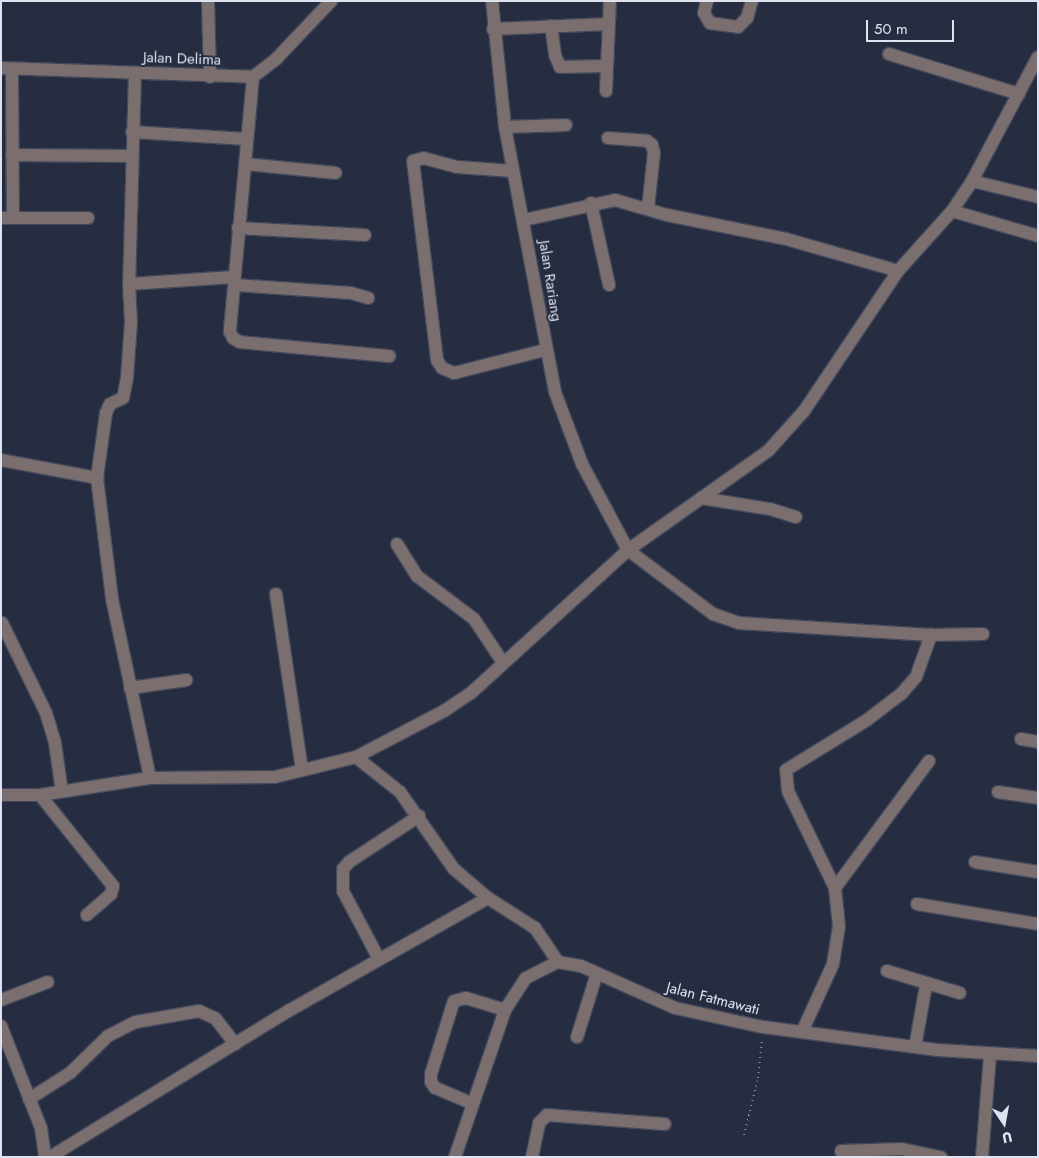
<!DOCTYPE html>
<html>
<head>
<meta charset="utf-8">
<style>
  body { margin:0 }
  #map { position:relative; width:1039px; height:1158px; overflow:hidden; background:#272d40; font-family:Jost,sans-serif }
  div>[style] { position:absolute }
  .path>* { height:2px; margin-top:-1px; transform-origin:0; background:repeating-linear-gradient(90deg,#898e9e 0 1px,transparent 0 5px) }
  .roads { filter:drop-shadow(1px 0 #444a5c) drop-shadow(-1px 0 #444a5c) drop-shadow(0 1px #444a5c) drop-shadow(0 -1px #444a5c) }
  .minor>* { height:12px; margin:-6px; padding:0 6px; transform-origin:6px; border-radius:6px; background:#7b6e6e }
  span { translate:-50% -50%; white-space:nowrap; text-align:center; line-height:1.15; -webkit-text-stroke:4px #272d40; paint-order:stroke }
  .street-label { font-size:15px; color:#dfe3f0 }
  .frame { position:absolute; inset:0; border:2px solid #dfe3f0; pointer-events:none }
  .north { position:absolute; left:979px; top:1098px; width:50px; height:50px; -webkit-text-stroke:4px #272d40; paint-order:stroke; rotate:168deg; font-size:14px; font-weight:700; line-height:20px; text-align:center; color:#dfe3f0 }
  .north::after { content:''; display:block; margin:auto; width:18px; height:22px; background:#dfe3f0; clip-path:polygon(50% 0,100% 100%,50% 72%,0 100%) }
  .scale { position:absolute; left:866px; top:20px; width:88px; height:22px; box-sizing:border-box; border:2px solid #dfe3f0; border-top:0; padding-left:6px; font-size:15px; line-height:18px; white-space:nowrap; color:#dfe3f0; -webkit-text-stroke:4px #272d40; paint-order:stroke }
</style>
</head>
<body>
<div id="map">
  <div class="path">
    <i style="left:744px;top:1135px;width:59px;rotate:-76.2deg"></i>
    <i style="left:758px;top:1078px;width:38px;rotate:-84deg"></i>
  </div>
  <div class="roads">
    <div class="minor">
      <i style="left:208px;top:1px;width:76px;rotate:88.5deg"></i>
      <i style="left:492px;top:1px;width:127px;rotate:84.1deg"></i>
      <i style="left:505px;top:127px;width:270px;rotate:79.3deg"></i>
      <i style="left:555px;top:392px;width:77px;rotate:69.4deg"></i>
      <i style="left:582px;top:464px;width:98px;rotate:61.9deg"></i>
      <i style="left:628px;top:550px;width:106px;rotate:37deg"></i>
      <i style="left:713px;top:614px;width:28px;rotate:19deg"></i>
      <i style="left:739px;top:623px;width:192px;rotate:3.6deg"></i>
      <i style="left:931px;top:635px;width:52px;rotate:-1.1deg"></i>
      <i style="left:707px;top:1px;width:12px;rotate:104deg"></i>
      <i style="left:704px;top:13px;width:12px;rotate:59deg"></i>
      <i style="left:710px;top:23px;width:28px;rotate:8deg"></i>
      <i style="left:738px;top:27px;width:13px;rotate:-45deg"></i>
      <i style="left:747px;top:18px;width:18px;rotate:-74deg"></i>
      <i style="left:551px;top:26px;width:29px;rotate:82deg"></i>
      <i style="left:555px;top:55px;width:13px;rotate:67deg"></i>
      <i style="left:560px;top:67px;width:47px;rotate:-1.2deg"></i>
      <i style="left:493px;top:29px;width:116px;rotate:-2.5deg"></i>
      <i style="left:889px;top:54px;width:136px;rotate:17.1deg"></i>
      <i style="left:1px;top:68px;width:252px;rotate:2deg"></i>
      <i style="left:253px;top:77px;width:31px;rotate:-38deg"></i>
      <i style="left:277px;top:58px;width:79px;rotate:-46.5deg"></i>
      <i style="left:135px;top:74px;width:210px;rotate:91.6deg"></i>
      <i style="left:129px;top:284px;width:38px;rotate:87deg"></i>
      <i style="left:131px;top:322px;width:56px;rotate:94.1deg"></i>
      <i style="left:127px;top:378px;width:20px;rotate:101deg"></i>
      <i style="left:123px;top:398px;width:14px;rotate:155deg"></i>
      <i style="left:110px;top:404px;width:10px;rotate:114deg"></i>
      <i style="left:106px;top:413px;width:66px;rotate:97.9deg"></i>
      <i style="left:97px;top:478px;width:122px;rotate:82.9deg"></i>
      <i style="left:112px;top:599px;width:183px;rotate:78deg"></i>
      <i style="left:253px;top:77px;width:256px;rotate:95.2deg"></i>
      <i style="left:230px;top:332px;width:7px;rotate:63deg"></i>
      <i style="left:233px;top:338px;width:8px;rotate:30deg"></i>
      <i style="left:240px;top:342px;width:150px;rotate:5.4deg"></i>
      <i style="left:606px;top:91px;width:90px;rotate:-87.5deg"></i>
      <i style="left:505px;top:127px;width:61px;rotate:-1.9deg"></i>
      <i style="left:132px;top:132px;width:115px;rotate:3.5deg"></i>
      <i style="left:608px;top:138px;width:39px;rotate:4deg"></i>
      <i style="left:647px;top:141px;width:6px;rotate:39deg"></i>
      <i style="left:652px;top:145px;width:8px;rotate:76deg"></i>
      <i style="left:654px;top:153px;width:55px;rotate:96.2deg"></i>
      <i style="left:12px;top:155px;width:120px;rotate:0.5deg"></i>
      <i style="left:246px;top:164px;width:90px;rotate:5.7deg"></i>
      <i style="left:513px;top:171px;width:56px;rotate:-175.9deg"></i>
      <i style="left:457px;top:167px;width:34px;rotate:-165deg"></i>
      <i style="left:424px;top:158px;width:11px;rotate:165deg"></i>
      <i style="left:413px;top:161px;width:200px;rotate:83.1deg"></i>
      <i style="left:437px;top:360px;width:9px;rotate:58deg"></i>
      <i style="left:442px;top:368px;width:13px;rotate:23deg"></i>
      <i style="left:454px;top:373px;width:94px;rotate:-14.2deg"></i>
      <i style="left:972px;top:181px;width:68px;rotate:13.6deg"></i>
      <i style="left:591px;top:203px;width:84px;rotate:77.6deg"></i>
      <i style="left:952px;top:211px;width:90px;rotate:16.2deg"></i>
      <i style="left:1px;top:218px;width:12px"></i>
      <i style="left:13px;top:218px;width:147px;rotate:-90.4deg"></i>
      <i style="left:13px;top:218px;width:75px"></i>
      <i style="left:524px;top:220px;width:93px;rotate:-12.4deg"></i>
      <i style="left:615px;top:200px;width:54px;rotate:16.1deg"></i>
      <i style="left:667px;top:215px;width:121px;rotate:11.4deg"></i>
      <i style="left:786px;top:239px;width:116px;rotate:15.9deg"></i>
      <i style="left:238px;top:228px;width:127px;rotate:3.2deg"></i>
      <i style="left:129px;top:284px;width:105px;rotate:-3.8deg"></i>
      <i style="left:235px;top:285px;width:116px;rotate:3.9deg"></i>
      <i style="left:351px;top:293px;width:18px;rotate:16deg"></i>
      <i style="left:1px;top:460px;width:98px;rotate:10.6deg"></i>
      <i style="left:701px;top:498px;width:70px;rotate:9.1deg"></i>
      <i style="left:770px;top:509px;width:27px;rotate:17deg"></i>
      <i style="left:397px;top:544px;width:38px;rotate:58deg"></i>
      <i style="left:417px;top:576px;width:71px;rotate:37deg"></i>
      <i style="left:474px;top:619px;width:50px;rotate:56.3deg"></i>
      <i style="left:276px;top:594px;width:178px;rotate:81.6deg"></i>
      <i style="left:2px;top:623px;width:100px;rotate:63.9deg"></i>
      <i style="left:46px;top:713px;width:31px;rotate:73deg"></i>
      <i style="left:55px;top:743px;width:49px;rotate:81.9deg"></i>
      <i style="left:130px;top:688px;width:57px;rotate:-8.1deg"></i>
      <i style="left:1021px;top:739px;width:17px;rotate:10deg"></i>
      <i style="left:356px;top:757px;width:56px;rotate:38.5deg"></i>
      <i style="left:400px;top:792px;width:94px;rotate:55deg"></i>
      <i style="left:454px;top:869px;width:45px;rotate:40.5deg"></i>
      <i style="left:488px;top:898px;width:56px;rotate:32.6deg"></i>
      <i style="left:535px;top:928px;width:41px;rotate:55.9deg"></i>
      <i style="left:998px;top:792px;width:40px;rotate:8.5deg"></i>
      <i style="left:1px;top:795px;width:39px"></i>
      <i style="left:40px;top:795px;width:111px;rotate:-8.8deg"></i>
      <i style="left:150px;top:778px;width:125px;rotate:-0.5deg"></i>
      <i style="left:275px;top:777px;width:83px;rotate:-13.9deg"></i>
      <i style="left:356px;top:757px;width:99px;rotate:-27.6deg"></i>
      <i style="left:444px;top:711px;width:32px;rotate:-34deg"></i>
      <i style="left:471px;top:693px;width:212px;rotate:-42.3deg"></i>
      <i style="left:628px;top:550px;width:173px;rotate:-35.3deg"></i>
      <i style="left:769px;top:450px;width:52px;rotate:-48.1deg"></i>
      <i style="left:804px;top:411px;width:169px;rotate:-56.1deg"></i>
      <i style="left:898px;top:271px;width:81px;rotate:-48deg"></i>
      <i style="left:952px;top:211px;width:36px;rotate:-56deg"></i>
      <i style="left:972px;top:181px;width:140px;rotate:-62deg"></i>
      <i style="left:40px;top:795px;width:117px;rotate:51.3deg"></i>
      <i style="left:113px;top:886px;width:8px;rotate:104deg"></i>
      <i style="left:111px;top:894px;width:32px;rotate:139deg"></i>
      <i style="left:975px;top:862px;width:64px;rotate:9deg"></i>
      <i style="left:835px;top:888px;width:158px;rotate:-53.5deg"></i>
      <i style="left:917px;top:904px;width:123px;rotate:9.4deg"></i>
      <i style="left:379px;top:959px;width:77px;rotate:-117.9deg"></i>
      <i style="left:343px;top:891px;width:22px;rotate:-90deg"></i>
      <i style="left:343px;top:869px;width:9px;rotate:-49deg"></i>
      <i style="left:349px;top:862px;width:84px;rotate:-33.3deg"></i>
      <i style="left:887px;top:971px;width:76px;rotate:16.8deg"></i>
      <i style="left:1px;top:1000px;width:50px;rotate:-21deg"></i>
      <i style="left:1px;top:1026px;width:110px;rotate:68.6deg"></i>
      <i style="left:41px;top:1128px;width:29px;rotate:82deg"></i>
      <i style="left:802px;top:1032px;width:75px;rotate:-65.5deg"></i>
      <i style="left:833px;top:964px;width:38px;rotate:-81deg"></i>
      <i style="left:839px;top:926px;width:38px;rotate:-96deg"></i>
      <i style="left:835px;top:888px;width:108px;rotate:-115.9deg"></i>
      <i style="left:788px;top:791px;width:21px;rotate:-95deg"></i>
      <i style="left:786px;top:770px;width:95px;rotate:-31.7deg"></i>
      <i style="left:867px;top:720px;width:44px;rotate:-37.6deg"></i>
      <i style="left:902px;top:693px;width:21px;rotate:-49deg"></i>
      <i style="left:916px;top:677px;width:45px;rotate:-70.3deg"></i>
      <i style="left:577px;top:1037px;width:67px;rotate:-72.6deg"></i>
      <i style="left:915px;top:1047px;width:63px;rotate:-79.9deg"></i>
      <i style="left:29px;top:1099px;width:49px;rotate:-32.4deg"></i>
      <i style="left:70px;top:1073px;width:53px;rotate:-44.2deg"></i>
      <i style="left:108px;top:1036px;width:31px;rotate:-27deg"></i>
      <i style="left:136px;top:1022px;width:64px;rotate:-9.9deg"></i>
      <i style="left:199px;top:1011px;width:17px;rotate:24deg"></i>
      <i style="left:215px;top:1018px;width:33px;rotate:52deg"></i>
      <i style="left:471px;top:1103px;width:39px;rotate:-157deg"></i>
      <i style="left:435px;top:1088px;width:7px;rotate:-124deg"></i>
      <i style="left:431px;top:1082px;width:8px;rotate:-90deg"></i>
      <i style="left:431px;top:1074px;width:67px;rotate:-72.6deg"></i>
      <i style="left:451px;top:1010px;width:9px;rotate:-72deg"></i>
      <i style="left:454px;top:1001px;width:12px;rotate:-14deg"></i>
      <i style="left:466px;top:998px;width:41px;rotate:17.1deg"></i>
      <i style="left:841px;top:1151px;width:61px;rotate:-1.9deg"></i>
      <i style="left:902px;top:1149px;width:40px;rotate:12deg"></i>
      <i style="left:50px;top:1157px;width:281px;rotate:-31.5deg"></i>
      <i style="left:290px;top:1010px;width:227px;rotate:-29.5deg"></i>
      <i style="left:455px;top:1157px;width:155px;rotate:-71.2deg"></i>
      <i style="left:505px;top:1010px;width:38px;rotate:-57deg"></i>
      <i style="left:526px;top:978px;width:36px;rotate:-27deg"></i>
      <i style="left:558px;top:962px;width:23px;rotate:10deg"></i>
      <i style="left:581px;top:966px;width:103px;rotate:24.1deg"></i>
      <i style="left:675px;top:1008px;width:90px;rotate:12.2deg"></i>
      <i style="left:763px;top:1027px;width:176px;rotate:7.5deg"></i>
      <i style="left:937px;top:1050px;width:101px;rotate:3.4deg"></i>
      <i style="left:532px;top:1157px;width:35px;rotate:-78deg"></i>
      <i style="left:539px;top:1123px;width:11px;rotate:-45deg"></i>
      <i style="left:547px;top:1115px;width:118px;rotate:4.4deg"></i>
      <i style="left:982px;top:1157px;width:102px;rotate:-85.5deg"></i>
    </div>
  </div>
  <div class="street-label">
    <span style="left:182px;top:59px;rotate:2deg">Jalan Delima</span>
    <span style="left:550px;top:281px;rotate:81deg">Jalan Rariang</span>
    <span style="left:713px;top:999px;rotate:14deg">Jalan Fatmawati</span>
  </div>
  <div class="frame"></div>
  <div class="north">U</div>
  <div class="scale">50 m</div>
</div>
</body>
</html>
